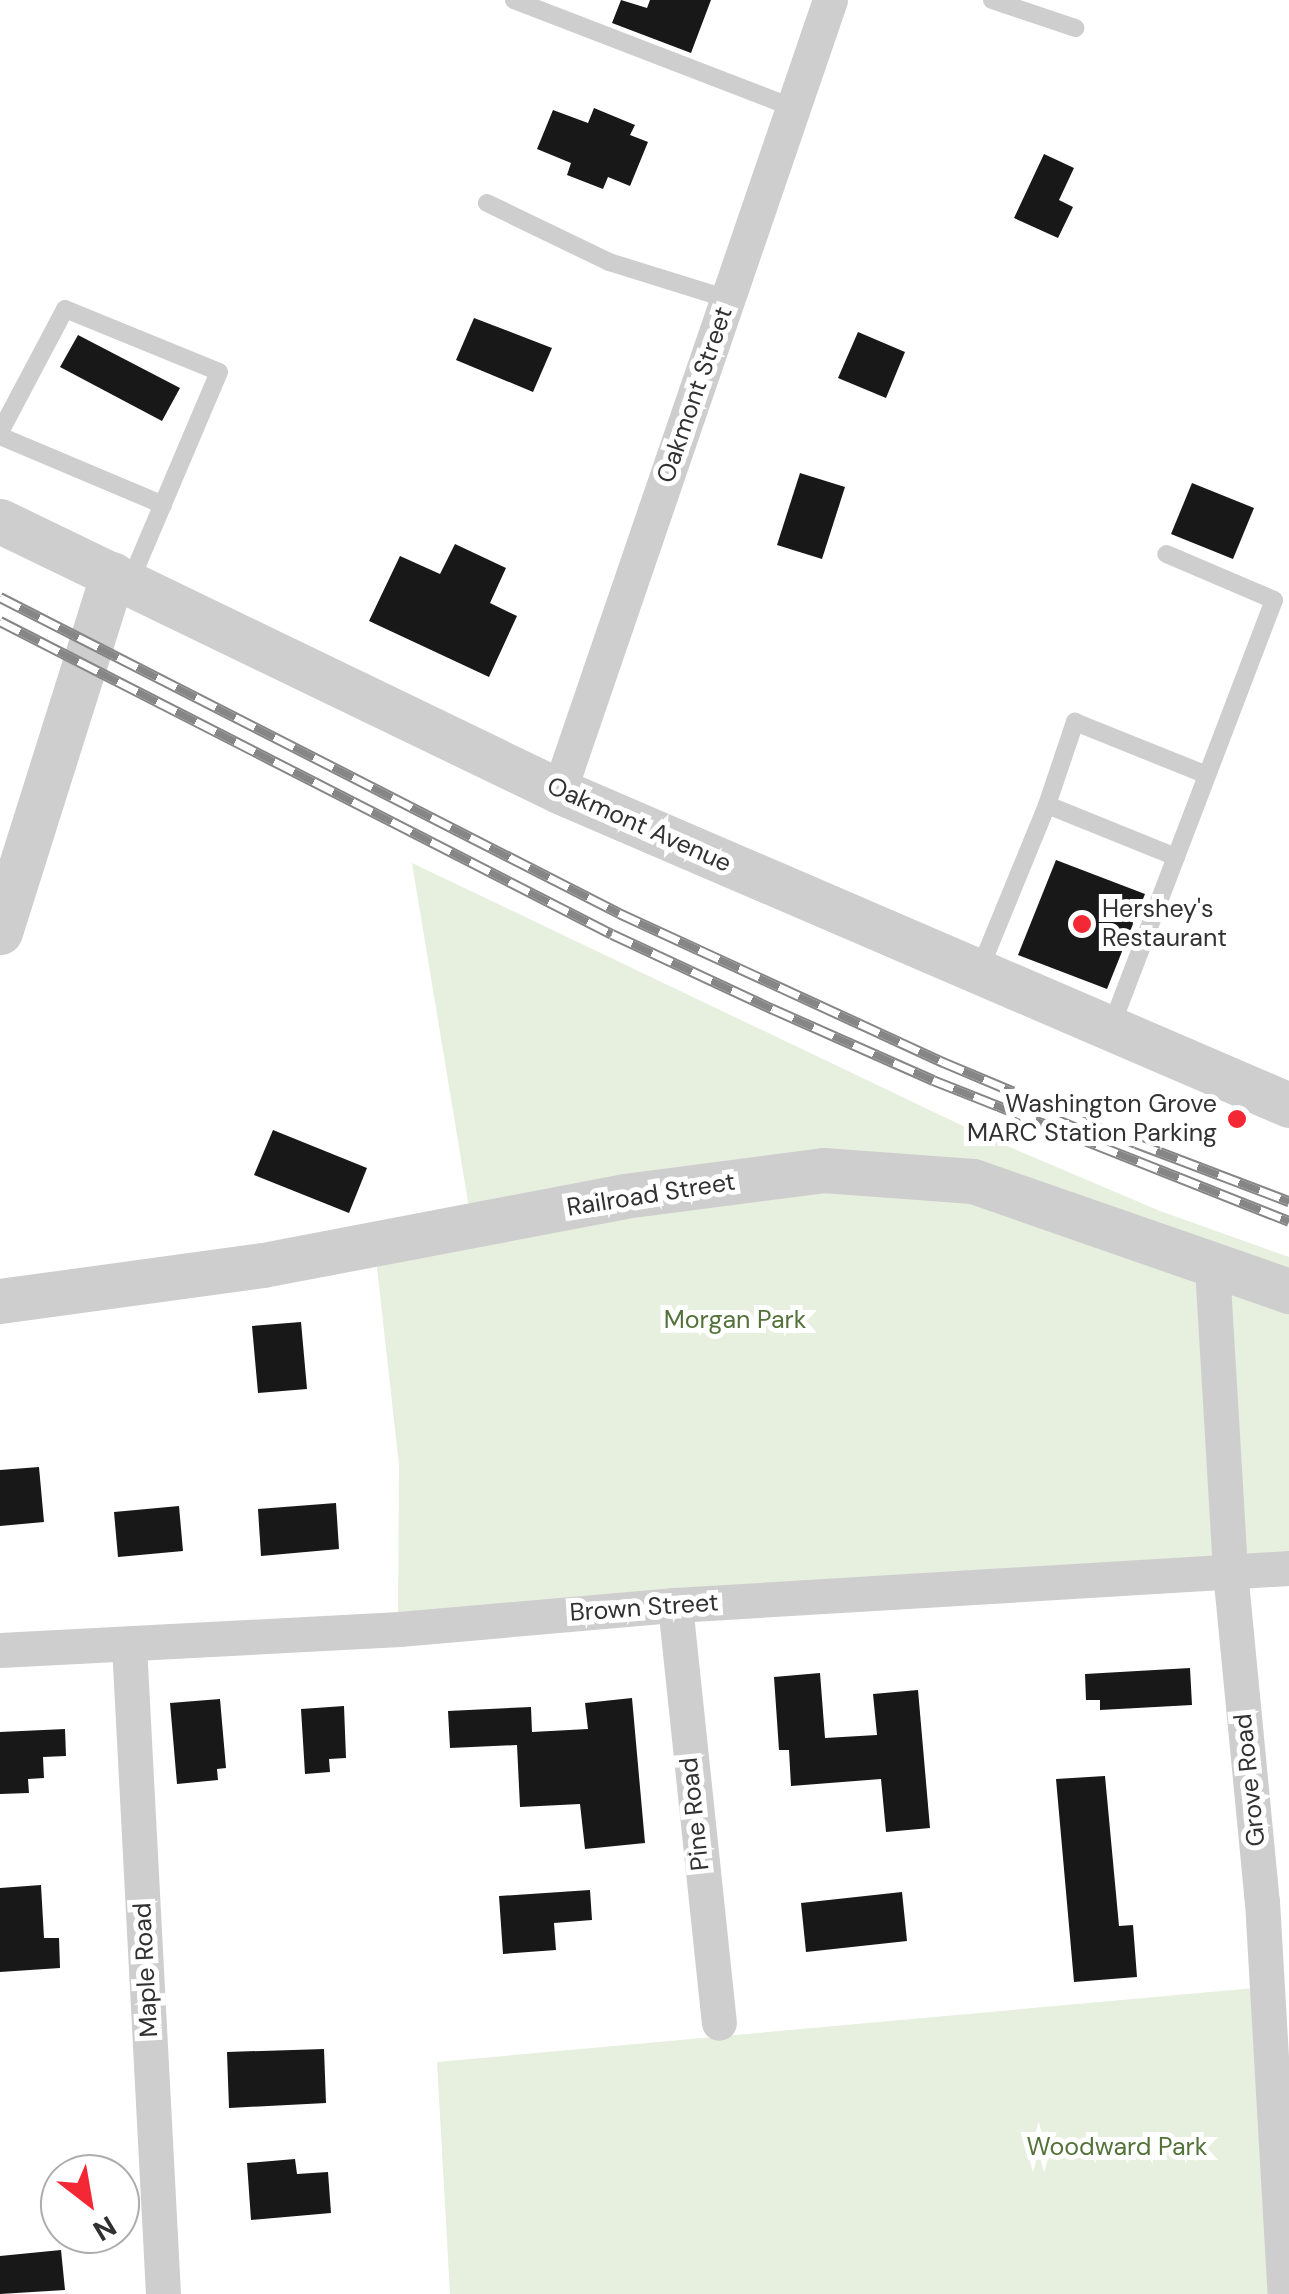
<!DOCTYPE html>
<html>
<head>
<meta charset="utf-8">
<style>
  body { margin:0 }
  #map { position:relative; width:1289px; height:2294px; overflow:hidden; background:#fff; font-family:"DM Sans",sans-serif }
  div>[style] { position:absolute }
  .green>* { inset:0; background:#e7efdf }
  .building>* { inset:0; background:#181818 }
  .service>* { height:18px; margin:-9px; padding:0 9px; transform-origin:9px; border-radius:9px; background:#cecece }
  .minor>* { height:35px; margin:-17.5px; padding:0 17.5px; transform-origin:17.5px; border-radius:17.5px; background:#cecece }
  .tertiary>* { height:45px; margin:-22.5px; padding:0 22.5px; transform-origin:22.5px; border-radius:22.5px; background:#cecece }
  .rail>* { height:11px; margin-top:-5.5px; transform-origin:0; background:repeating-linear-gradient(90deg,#fff 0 22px,#868686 0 44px); box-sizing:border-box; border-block:2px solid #868686 }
  .dots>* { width:28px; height:28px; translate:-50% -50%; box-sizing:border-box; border:5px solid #fff; border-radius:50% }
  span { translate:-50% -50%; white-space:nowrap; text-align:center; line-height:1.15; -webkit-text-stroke:10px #fff; paint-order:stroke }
  .street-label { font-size:25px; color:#313131 }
  .poi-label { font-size:25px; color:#313131 }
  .left { translate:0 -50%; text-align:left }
  .right { translate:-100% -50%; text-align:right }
  .park-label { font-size:25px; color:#53723a }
  .north { position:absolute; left:40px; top:2154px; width:100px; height:100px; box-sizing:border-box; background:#fff; border:2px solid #adadad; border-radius:50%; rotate:149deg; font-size:28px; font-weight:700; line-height:40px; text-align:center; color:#313131 }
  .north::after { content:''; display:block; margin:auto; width:35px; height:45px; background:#f42835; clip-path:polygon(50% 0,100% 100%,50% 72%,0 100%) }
</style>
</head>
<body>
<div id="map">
  <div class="green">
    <i style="clip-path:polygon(412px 863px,984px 1136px,1160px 1211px,1289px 1257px,1289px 1558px,398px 1616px,399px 1465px,376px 1259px,474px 1238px)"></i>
    <i style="clip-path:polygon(1266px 1987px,1282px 2294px,450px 2294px,437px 2062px)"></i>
  </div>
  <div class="building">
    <i style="clip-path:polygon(621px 0,647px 8px,650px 0,711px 0,691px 53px,612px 23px)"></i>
    <i style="clip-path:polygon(594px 108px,635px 125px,630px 135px,648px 142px,630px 186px,608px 177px,603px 189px,567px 175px,571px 163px,537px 149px,553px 110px,588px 123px)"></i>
    <i style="clip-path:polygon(1044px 154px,1074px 168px,1059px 200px,1073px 207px,1058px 238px,1014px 218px)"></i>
    <i style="clip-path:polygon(474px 318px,552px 348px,533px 392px,456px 360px)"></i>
    <i style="clip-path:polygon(858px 332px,905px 352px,886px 398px,838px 378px)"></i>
    <i style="clip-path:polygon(78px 335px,180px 388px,162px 421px,60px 367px)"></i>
    <i style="clip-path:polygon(800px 473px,845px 487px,822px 559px,777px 545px)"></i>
    <i style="clip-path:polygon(1192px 483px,1254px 508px,1233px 559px,1171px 534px)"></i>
    <i style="clip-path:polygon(455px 544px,506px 568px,490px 603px,517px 616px,489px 677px,369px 621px,400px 556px,440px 574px)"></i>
    <i style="clip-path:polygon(1056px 860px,1145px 894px,1107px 989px,1018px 955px)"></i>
    <i style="clip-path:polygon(273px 1130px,367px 1168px,349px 1213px,254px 1175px)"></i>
    <i style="clip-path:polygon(301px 1322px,307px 1389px,258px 1393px,252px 1326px)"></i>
    <i style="clip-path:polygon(39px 1467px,44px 1522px,0 1526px,0 1470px)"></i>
    <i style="clip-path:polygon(336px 1503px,339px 1549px,261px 1556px,258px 1509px)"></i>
    <i style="clip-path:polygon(179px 1506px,183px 1551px,118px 1557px,114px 1512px)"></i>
    <i style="clip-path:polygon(1190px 1668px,1192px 1705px,1100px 1710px,1100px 1700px,1086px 1700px,1085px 1674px)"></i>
    <i style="clip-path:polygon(820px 1673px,825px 1738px,877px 1735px,873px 1694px,918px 1690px,930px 1828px,886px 1832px,881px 1779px,791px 1786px,789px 1750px,779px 1750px,774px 1677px)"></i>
    <i style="clip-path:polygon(632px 1698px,645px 1843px,585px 1849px,580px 1804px,520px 1807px,517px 1745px,450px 1748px,448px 1711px,531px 1707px,532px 1732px,588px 1729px,585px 1703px)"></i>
    <i style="clip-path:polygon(220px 1699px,226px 1768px,217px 1769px,218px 1780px,177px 1784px,170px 1703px)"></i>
    <i style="clip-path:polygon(344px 1706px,346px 1758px,329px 1759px,330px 1772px,305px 1774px,301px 1709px)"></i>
    <i style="clip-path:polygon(65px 1729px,66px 1756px,43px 1757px,44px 1778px,28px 1779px,29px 1793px,0 1794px,0 1732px)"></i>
    <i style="clip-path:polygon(1105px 1776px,1119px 1926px,1133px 1925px,1137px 1977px,1074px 1982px,1056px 1779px)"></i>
    <i style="clip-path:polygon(41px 1885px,44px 1938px,59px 1938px,60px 1968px,0 1972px,0 1888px)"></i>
    <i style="clip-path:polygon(590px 1890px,592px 1920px,554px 1923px,556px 1950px,503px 1954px,499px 1896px)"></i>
    <i style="clip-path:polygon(902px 1892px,907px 1941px,806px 1952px,801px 1903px)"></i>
    <i style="clip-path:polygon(324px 2049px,326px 2103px,229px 2108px,227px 2052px)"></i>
    <i style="clip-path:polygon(295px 2159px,297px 2174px,328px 2172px,331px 2213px,251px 2220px,247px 2163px)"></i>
    <i style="clip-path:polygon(61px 2250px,65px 2290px,0 2294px,0 2256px)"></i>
  </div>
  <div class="service">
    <i style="left:514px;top:0;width:300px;rotate:21.1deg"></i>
    <i style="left:992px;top:0;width:88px;rotate:18.6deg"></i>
    <i style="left:487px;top:203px;width:136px;rotate:25.8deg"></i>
    <i style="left:609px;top:262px;width:125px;rotate:17.3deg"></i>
    <i style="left:0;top:432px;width:139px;rotate:-62.1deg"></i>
    <i style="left:65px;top:309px;width:166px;rotate:22.2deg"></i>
    <i style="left:219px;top:372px;width:228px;rotate:113deg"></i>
    <i style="left:0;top:436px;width:177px;rotate:22.9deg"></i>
    <i style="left:1176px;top:857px;width:139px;rotate:-158deg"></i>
    <i style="left:1047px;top:805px;width:88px;rotate:-71.4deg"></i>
    <i style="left:1075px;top:722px;width:142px;rotate:21.9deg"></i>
    <i style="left:979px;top:971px;width:179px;rotate:-67.7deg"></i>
    <i style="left:1111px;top:1027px;width:457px;rotate:-69.1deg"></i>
    <i style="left:1274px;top:600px;width:117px;rotate:-156.9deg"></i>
  </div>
  <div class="minor">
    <i style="left:559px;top:791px;width:836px;rotate:-71.09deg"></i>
    <i style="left:1212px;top:1267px;width:305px;rotate:86.6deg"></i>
    <i style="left:1230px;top:1571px;width:332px;rotate:84.5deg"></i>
    <i style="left:1262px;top:1901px;width:394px;rotate:86.7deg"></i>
    <i style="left:675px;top:1605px;width:420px;rotate:84deg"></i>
    <i style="left:129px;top:1645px;width:650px;rotate:87deg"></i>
    <i style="left:0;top:1650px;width:400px;rotate:-3deg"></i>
    <i style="left:399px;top:1629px;width:277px;rotate:-5deg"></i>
    <i style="left:675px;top:1605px;width:615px;rotate:-3.45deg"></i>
  </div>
  <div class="tertiary">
    <i style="left:0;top:521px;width:621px;rotate:25.78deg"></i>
    <i style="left:559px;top:791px;width:795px;rotate:23.27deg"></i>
    <i style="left:0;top:932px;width:375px;rotate:-72.5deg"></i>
    <i style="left:0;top:1301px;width:265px;rotate:-7.8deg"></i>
    <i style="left:263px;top:1265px;width:368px;rotate:-10.8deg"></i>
    <i style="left:624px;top:1196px;width:201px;rotate:-7.4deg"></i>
    <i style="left:823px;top:1170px;width:150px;rotate:4.2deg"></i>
    <i style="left:973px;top:1181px;width:335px;rotate:19.2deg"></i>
  </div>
  <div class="rail">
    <i style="left:0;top:597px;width:695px;rotate:27.04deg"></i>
    <i style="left:619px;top:913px;width:357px;rotate:24.7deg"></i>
    <i style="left:943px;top:1062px;width:209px;rotate:22.8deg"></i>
    <i style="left:1136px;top:1143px;width:164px;rotate:20.8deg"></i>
    <i style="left:0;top:621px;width:687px;rotate:27.09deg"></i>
    <i style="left:612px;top:934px;width:178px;rotate:25deg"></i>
    <i style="left:773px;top:1009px;width:175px;rotate:23.9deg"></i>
    <i style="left:933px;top:1080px;width:383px;rotate:21.6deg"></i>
  </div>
  <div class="dots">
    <i style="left:1082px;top:924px;background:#f42835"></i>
    <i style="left:1237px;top:1119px;background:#f42835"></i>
  </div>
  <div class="street-label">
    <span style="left:695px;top:395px;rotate:-71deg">Oakmont Street</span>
    <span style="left:639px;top:825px;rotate:24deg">Oakmont Avenue</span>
    <span style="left:651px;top:1195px;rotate:-9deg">Railroad Street</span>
    <span style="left:644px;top:1608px;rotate:-4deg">Brown Street</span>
    <span style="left:1250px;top:1780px;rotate:-96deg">Grove Road</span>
    <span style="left:695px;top:1814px;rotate:-96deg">Pine Road</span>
    <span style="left:146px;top:1970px;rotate:-93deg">Maple Road</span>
  </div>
  <div class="poi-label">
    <span class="left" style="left:1102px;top:924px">Hershey's<br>Restaurant</span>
    <span class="right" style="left:1217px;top:1119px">Washington Grove<br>MARC Station Parking</span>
  </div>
  <div class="park-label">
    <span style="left:735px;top:1320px">Morgan Park</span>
    <span style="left:1117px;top:2147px">Woodward Park</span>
  </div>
  <div class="north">N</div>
</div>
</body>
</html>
